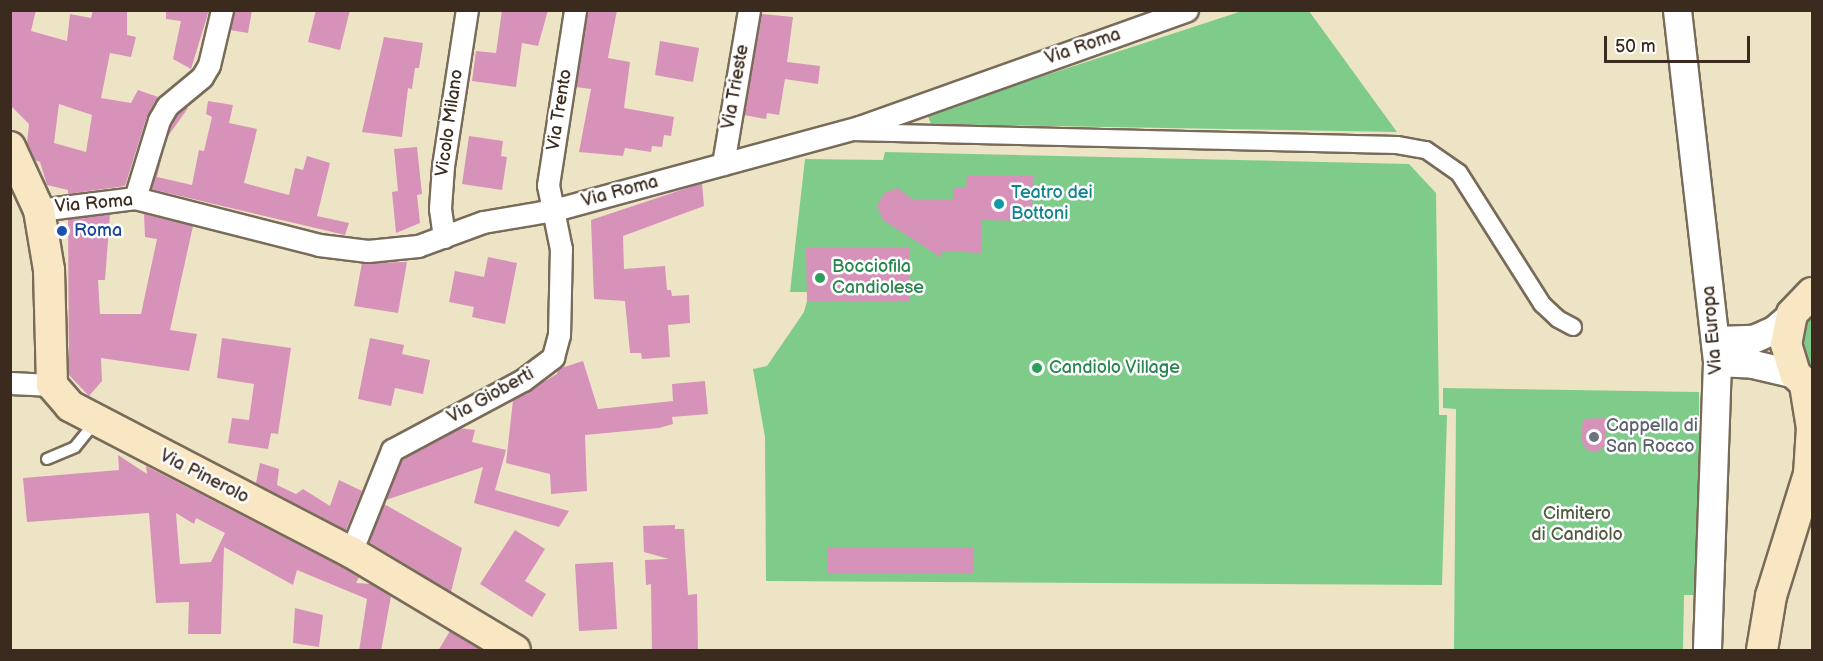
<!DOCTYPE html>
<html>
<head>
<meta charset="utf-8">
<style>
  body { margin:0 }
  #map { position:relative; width:1823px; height:661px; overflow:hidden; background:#ede4c6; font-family:"Balsamiq Sans",sans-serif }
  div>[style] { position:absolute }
  .green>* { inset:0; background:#7fcc8a }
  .building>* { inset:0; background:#d792ba }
  .roads { filter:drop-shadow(2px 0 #796b59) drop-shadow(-2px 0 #796b59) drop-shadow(0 2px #796b59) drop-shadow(0 -2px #796b59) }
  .service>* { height:10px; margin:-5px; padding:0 5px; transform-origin:5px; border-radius:5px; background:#fff }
  .pedestrian>* { height:16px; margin:-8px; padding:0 8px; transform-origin:8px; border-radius:8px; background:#fff }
  .minor>* { height:21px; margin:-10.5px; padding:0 10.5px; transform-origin:10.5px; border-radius:10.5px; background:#fff }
  .tertiary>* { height:27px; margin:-13.5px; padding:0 13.5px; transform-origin:13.5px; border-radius:13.5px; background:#fff }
  .secondary>* { height:30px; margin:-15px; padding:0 15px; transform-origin:15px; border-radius:15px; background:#f9e7c3 }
  .dots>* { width:16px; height:16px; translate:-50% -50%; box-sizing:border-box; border:3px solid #fff; border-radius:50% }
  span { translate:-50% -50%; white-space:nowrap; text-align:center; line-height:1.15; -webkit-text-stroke:5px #fff; paint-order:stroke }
  .street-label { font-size:18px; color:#3b2a1e }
  .culture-label { font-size:18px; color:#0d838f }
  .left { translate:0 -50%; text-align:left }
  .transit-label { font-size:18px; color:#164399 }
  .leisure-label { font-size:18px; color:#27864d }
  .worship-label { font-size:18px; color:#5b616d }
  .park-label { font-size:18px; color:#4f5b3e }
  .frame { position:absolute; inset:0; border:12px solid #3b2a1e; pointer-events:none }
  .scale { position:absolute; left:1604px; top:36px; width:146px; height:27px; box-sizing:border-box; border:3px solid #3b2a1e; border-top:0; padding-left:8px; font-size:18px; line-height:21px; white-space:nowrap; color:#3b2a1e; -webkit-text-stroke:4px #fff; paint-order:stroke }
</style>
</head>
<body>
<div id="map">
  <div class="green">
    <i style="clip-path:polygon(1309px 11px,1397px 132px,931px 124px,927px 114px,1242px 11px)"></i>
    <i style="clip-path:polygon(885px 152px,1409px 164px,1436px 193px,1439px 415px,1447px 415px,1442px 585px,766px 581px,765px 437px,753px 369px,767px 366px,804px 312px,807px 301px,807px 292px,790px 292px,805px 159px,883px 160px)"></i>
    <i style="clip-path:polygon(1812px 312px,1812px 375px,1799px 356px,1800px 327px)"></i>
    <i style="clip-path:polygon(1443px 388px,1699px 392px,1699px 595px,1684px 595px,1683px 650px,1454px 650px,1456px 409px,1443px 408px)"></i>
  </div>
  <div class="building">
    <i style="clip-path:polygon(evenodd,10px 10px,36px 10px,31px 31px,67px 41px,70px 14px,91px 18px,93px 10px,127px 10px,127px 35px,136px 37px,131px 57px,110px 53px,101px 98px,131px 103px,138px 90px,158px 97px,147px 116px,125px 186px,68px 194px,68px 190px,47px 185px,40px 162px,35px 160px,27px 143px,29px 124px,10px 105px,10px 10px,59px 104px,92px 115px,86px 152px,54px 143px,59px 104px)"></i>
    <i style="clip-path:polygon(166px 10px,209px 10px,191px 69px,173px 59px,181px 21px,166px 19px)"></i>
    <i style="clip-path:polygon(234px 10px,252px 10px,248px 33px,230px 30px)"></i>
    <i style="clip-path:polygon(316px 10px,350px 10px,340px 50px,308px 42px)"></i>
    <i style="clip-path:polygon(502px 10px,548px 10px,538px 46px,522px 43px,516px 87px,472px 81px,476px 51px,496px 53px)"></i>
    <i style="clip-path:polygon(588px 10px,617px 10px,608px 58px,630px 62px,624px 108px,674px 117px,671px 136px,664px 135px,662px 147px,652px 146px,651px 152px,625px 148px,623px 156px,579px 152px,591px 89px,576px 87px)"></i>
    <i style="clip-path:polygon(761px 14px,793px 17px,787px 62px,820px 66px,818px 84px,785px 79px,779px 115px,767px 113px,766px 119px,744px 115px)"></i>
    <i style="clip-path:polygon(384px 37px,423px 43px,419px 68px,415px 68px,412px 89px,408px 88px,402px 137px,362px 132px)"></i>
    <i style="clip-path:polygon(660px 41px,699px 48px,693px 82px,655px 75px)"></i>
    <i style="clip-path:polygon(208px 101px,233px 105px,229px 123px,257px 129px,244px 183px,289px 195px,295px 168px,303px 170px,307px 156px,330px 163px,317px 216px,349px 223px,345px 235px,151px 189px,165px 143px,157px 177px,192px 185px,199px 150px,204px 151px,212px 117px,206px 114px)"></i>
    <i style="clip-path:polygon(186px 107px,188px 108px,166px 139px,177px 114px)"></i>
    <i style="clip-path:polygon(469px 136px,503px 141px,501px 156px,507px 157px,502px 190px,462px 184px)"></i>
    <i style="clip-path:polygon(417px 147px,422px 194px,417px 195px,420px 223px,396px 233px,392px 192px,398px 191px,394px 149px)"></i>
    <i style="clip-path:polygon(967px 175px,1033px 176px,1032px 221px,982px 220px,981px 253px,942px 251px,942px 258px,883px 220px,877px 206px,884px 193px,898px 188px,913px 200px,953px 200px,953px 188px,966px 188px)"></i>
    <i style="clip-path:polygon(702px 183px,704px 206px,623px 236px,624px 269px,665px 266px,667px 290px,671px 290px,672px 296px,689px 295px,690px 323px,668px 325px,670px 357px,642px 359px,641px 353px,630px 353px,625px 301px,594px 299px,591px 220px)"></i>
    <i style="clip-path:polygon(110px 214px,105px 280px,98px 280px,100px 314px,141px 314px,157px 239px,145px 237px,144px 214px,193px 226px,170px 330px,197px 334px,189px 371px,101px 358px,102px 381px,89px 396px,69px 375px,68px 219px)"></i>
    <i style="clip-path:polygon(909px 247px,910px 301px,807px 301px,806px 248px)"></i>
    <i style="clip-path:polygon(488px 257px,517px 263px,505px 324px,472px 317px,474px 307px,449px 302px,455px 271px,484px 277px)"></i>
    <i style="clip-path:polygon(407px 262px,398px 313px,354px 306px,362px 263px)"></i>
    <i style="clip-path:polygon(222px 338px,291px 348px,278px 434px,271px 433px,268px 449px,228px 443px,232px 418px,249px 420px,254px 384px,217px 378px)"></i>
    <i style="clip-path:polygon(370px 338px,404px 345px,402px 354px,430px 360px,423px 394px,395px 388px,391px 406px,358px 399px)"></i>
    <i style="clip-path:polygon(583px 361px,598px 409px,673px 401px,672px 384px,705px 381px,708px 414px,672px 417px,673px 424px,659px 428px,585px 435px,587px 491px,551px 494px,550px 474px,506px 463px,513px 400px,557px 374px,558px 369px)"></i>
    <i style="clip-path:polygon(1605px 418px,1606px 445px,1597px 452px,1587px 450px,1581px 441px,1583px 419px)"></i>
    <i style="clip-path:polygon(459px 428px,475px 430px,472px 442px,506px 450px,495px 490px,569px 511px,559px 527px,474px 503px,483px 467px,386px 500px,402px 459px)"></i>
    <i style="clip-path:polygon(evenodd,118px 455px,147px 474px,146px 466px,342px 567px,359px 577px,356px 583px,371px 584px,391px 596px,381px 651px,359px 651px,367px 599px,297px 570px,293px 585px,224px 547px,221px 634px,188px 634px,189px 602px,156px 603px,149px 513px,27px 522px,23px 478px,119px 470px,118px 455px,176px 513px,194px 524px,196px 518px,225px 533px,211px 562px,180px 564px,176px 513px)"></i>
    <i style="clip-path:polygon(260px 463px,279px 469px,277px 485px,296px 494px,303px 489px,330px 506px,339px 480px,362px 491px,346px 530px,256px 483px)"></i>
    <i style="clip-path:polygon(384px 504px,462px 548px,451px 592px,369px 542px)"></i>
    <i style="clip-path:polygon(675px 525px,675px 529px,684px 529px,688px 595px,697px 594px,698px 651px,652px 651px,651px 584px,646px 585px,645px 560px,669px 559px,644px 552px,643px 526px)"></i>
    <i style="clip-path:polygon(515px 530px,545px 549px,525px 581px,546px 594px,532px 617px,480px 584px)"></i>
    <i style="clip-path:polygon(827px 547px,973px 547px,973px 574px,828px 574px)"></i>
    <i style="clip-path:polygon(613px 562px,617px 629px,579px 631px,575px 564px)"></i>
    <i style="clip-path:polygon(295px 608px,323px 615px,319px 647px,293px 643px)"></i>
    <i style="clip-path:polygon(450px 631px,482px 651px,438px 651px)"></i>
  </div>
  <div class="roads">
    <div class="service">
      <i style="left:47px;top:459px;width:30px;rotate:-23deg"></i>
      <i style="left:75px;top:447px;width:33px;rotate:-51deg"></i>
    </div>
    <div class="pedestrian">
      <i style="left:852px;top:132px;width:545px;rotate:1.37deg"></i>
      <i style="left:1397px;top:145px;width:29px;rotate:10deg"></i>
      <i style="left:1426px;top:150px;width:40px;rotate:34.9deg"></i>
      <i style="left:1459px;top:173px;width:155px;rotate:57.6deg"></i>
      <i style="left:1542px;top:304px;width:22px;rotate:43deg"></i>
      <i style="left:1558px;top:319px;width:17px;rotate:28deg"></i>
    </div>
    <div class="minor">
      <i style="left:723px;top:164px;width:156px;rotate:-80.4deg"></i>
      <i style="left:135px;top:198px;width:82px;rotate:-72.9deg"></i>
      <i style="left:159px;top:120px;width:16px;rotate:-60deg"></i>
      <i style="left:167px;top:106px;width:45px;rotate:-39.6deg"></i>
      <i style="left:202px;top:77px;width:14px;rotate:-60deg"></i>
      <i style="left:209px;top:65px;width:57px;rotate:-76.7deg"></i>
      <i style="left:39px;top:210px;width:97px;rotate:-7.1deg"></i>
      <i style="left:135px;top:198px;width:190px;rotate:14.3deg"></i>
      <i style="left:319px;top:245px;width:49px;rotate:7deg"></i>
      <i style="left:368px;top:251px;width:50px;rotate:-5.7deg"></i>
      <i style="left:418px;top:246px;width:69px;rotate:-20.3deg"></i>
      <i style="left:483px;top:222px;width:72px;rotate:-9.6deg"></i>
      <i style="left:554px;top:210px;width:316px;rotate:-15.2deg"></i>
      <i style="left:859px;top:127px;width:348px;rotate:-19.6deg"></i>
      <i style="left:444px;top:237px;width:29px;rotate:-98deg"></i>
      <i style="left:440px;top:208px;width:42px;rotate:-85.9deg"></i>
      <i style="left:443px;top:166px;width:158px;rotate:-81.3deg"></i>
      <i style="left:10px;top:383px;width:42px;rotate:2.7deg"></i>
      <i style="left:351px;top:552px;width:110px;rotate:-68.1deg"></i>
      <i style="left:392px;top:450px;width:149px;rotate:-28.1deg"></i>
      <i style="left:523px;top:380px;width:38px;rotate:-37deg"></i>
      <i style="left:553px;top:357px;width:23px;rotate:-75deg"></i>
      <i style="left:559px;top:335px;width:86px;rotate:-88.7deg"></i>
      <i style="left:561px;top:249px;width:65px;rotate:-101.5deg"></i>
      <i style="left:548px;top:185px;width:177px;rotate:-81.2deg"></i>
    </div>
    <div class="tertiary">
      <i style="left:1677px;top:10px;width:354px;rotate:83.5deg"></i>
      <i style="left:1717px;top:362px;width:288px;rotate:92deg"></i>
      <i style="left:1716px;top:340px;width:37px;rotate:-2deg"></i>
      <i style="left:1753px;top:339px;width:24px;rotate:-24deg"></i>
      <i style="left:1775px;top:329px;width:23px;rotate:-41deg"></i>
      <i style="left:1717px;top:362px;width:36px;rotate:3deg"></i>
      <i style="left:1753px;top:364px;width:43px;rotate:13.4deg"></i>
    </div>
    <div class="secondary">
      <i style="left:10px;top:147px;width:69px;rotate:65.3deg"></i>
      <i style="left:39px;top:210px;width:61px;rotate:80.5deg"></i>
      <i style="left:49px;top:270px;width:115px;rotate:88.5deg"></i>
      <i style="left:52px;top:385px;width:28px;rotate:49deg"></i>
      <i style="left:70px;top:406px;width:317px;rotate:27.5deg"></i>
      <i style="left:351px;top:552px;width:191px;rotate:30.9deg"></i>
      <i style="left:1812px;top:293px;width:29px;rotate:134deg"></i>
      <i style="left:1792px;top:314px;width:31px;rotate:101deg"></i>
      <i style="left:1786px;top:344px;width:31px;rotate:73deg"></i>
      <i style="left:1795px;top:374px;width:23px;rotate:43deg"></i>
      <i style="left:1762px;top:650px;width:55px;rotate:-80.5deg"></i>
      <i style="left:1771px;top:596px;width:128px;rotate:-72.7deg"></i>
      <i style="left:1809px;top:474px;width:46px;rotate:-86.3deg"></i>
      <i style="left:1812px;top:428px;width:44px;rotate:-99.2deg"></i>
    </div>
  </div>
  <div class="dots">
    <i style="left:999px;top:204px;background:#0f9aa8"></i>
    <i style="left:62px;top:231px;background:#1a4fb4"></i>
    <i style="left:820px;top:278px;background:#2e9e5b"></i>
    <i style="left:1037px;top:368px;background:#2e9e5b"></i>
    <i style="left:1594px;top:437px;background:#6b7280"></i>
  </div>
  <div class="street-label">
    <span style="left:1083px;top:47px;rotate:-19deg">Via Roma</span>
    <span style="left:736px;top:87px;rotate:-80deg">Via Trieste</span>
    <span style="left:560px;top:110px;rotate:-81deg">Via Trento</span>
    <span style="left:450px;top:123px;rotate:-82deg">Vicolo Milano</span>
    <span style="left:620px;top:192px;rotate:-15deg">Via Roma</span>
    <span style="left:94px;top:204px;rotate:-5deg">Via Roma</span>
    <span style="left:1713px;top:330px;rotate:-95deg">Via Europa</span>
    <span style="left:491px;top:396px;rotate:-29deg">Via Gioberti</span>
    <span style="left:204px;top:477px;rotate:27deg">Via Pinerolo</span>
  </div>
  <div class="culture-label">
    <span class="left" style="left:1011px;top:204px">Teatro dei<br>Bottoni</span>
  </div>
  <div class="transit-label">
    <span class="left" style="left:74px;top:231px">Roma</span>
  </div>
  <div class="leisure-label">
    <span class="left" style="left:832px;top:278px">Bocciofila<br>Candiolese</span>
    <span class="left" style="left:1049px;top:368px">Candiolo Village</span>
  </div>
  <div class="worship-label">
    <span class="left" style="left:1606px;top:437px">Cappella di<br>San Rocco</span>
  </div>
  <div class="park-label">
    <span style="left:1577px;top:525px">Cimitero<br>di Candiolo</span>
  </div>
  <div class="frame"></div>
  <div class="scale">50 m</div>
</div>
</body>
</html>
